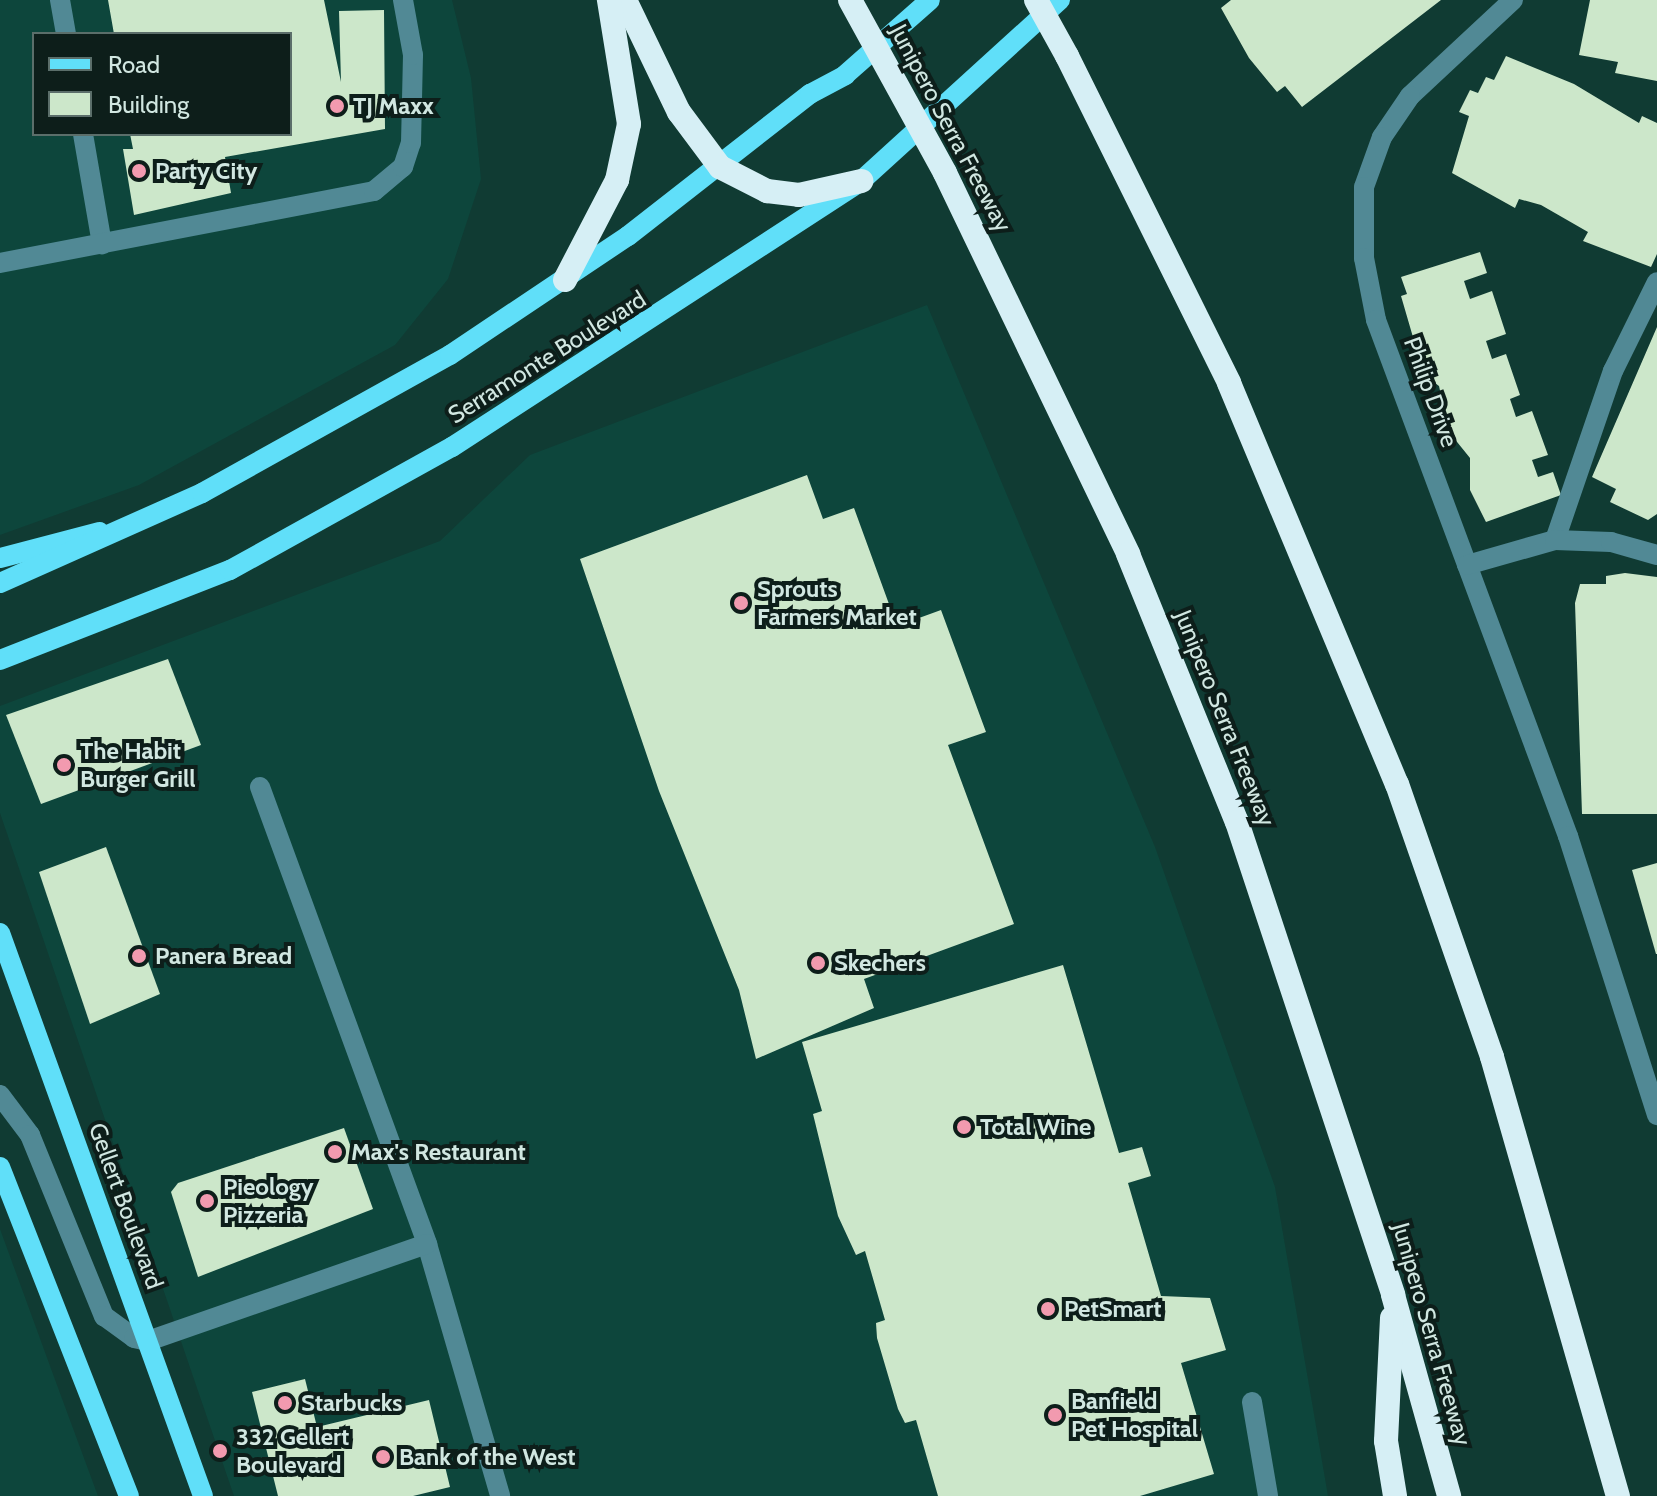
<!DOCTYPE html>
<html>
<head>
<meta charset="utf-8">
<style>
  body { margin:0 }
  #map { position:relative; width:1657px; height:1496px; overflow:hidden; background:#103b33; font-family:Cabin,sans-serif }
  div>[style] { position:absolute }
  .built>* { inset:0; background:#0d463c }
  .building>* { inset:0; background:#cce7ca }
  .minor>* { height:20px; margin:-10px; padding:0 10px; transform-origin:10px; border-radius:10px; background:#518995 }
  .major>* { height:20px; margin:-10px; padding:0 10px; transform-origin:10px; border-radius:10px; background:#60dff9 }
  .highway>* { height:24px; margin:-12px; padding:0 12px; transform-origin:12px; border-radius:12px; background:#d6eff5 }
  .highway-bridge>* { height:24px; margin:-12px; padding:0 12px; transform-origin:12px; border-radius:12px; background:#d6eff5 }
  .dots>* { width:22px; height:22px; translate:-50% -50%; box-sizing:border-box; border:4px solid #0d1e1a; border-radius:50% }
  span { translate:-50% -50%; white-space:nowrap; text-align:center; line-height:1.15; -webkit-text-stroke:8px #0d1e1a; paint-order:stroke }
  .poi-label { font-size:24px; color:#d1e7e1; font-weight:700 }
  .left { translate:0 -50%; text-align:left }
  .street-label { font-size:24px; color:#d1e7e1 }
  .legend { position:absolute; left:32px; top:32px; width:260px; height:104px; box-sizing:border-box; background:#0d1e1a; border:2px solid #5b6e6a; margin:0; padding:10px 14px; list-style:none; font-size:24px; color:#d1e7e1 }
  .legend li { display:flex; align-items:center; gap:16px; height:40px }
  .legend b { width:40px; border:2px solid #5b6e6a }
</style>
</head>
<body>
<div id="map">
  <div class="built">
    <i style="clip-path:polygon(evenodd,0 0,452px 0,471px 78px,481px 179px,448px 279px,395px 345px,139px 485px,0 535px,0 0,34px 34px,290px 34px,290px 134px,34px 134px,34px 34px)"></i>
    <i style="clip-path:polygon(927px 305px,1155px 847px,1275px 1187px,1328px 1496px,234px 1496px,0 813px,0 706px,440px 541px,530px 455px)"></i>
    <i style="clip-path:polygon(0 1229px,57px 1385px,98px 1496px,0 1496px)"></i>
  </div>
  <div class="building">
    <i style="clip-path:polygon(108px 0,324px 0,341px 82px,339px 11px,384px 10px,385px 129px,225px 157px,231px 193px,134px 215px,123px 149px,133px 149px,130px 134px,290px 134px,290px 34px,114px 34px)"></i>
    <i style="clip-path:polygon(1231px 0,1441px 0,1302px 107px,1285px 86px,1277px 92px,1249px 58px,1221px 8px)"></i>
    <i style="clip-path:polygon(1590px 0,1657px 0,1657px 81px,1615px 73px,1618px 62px,1579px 55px)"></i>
    <i style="clip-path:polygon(1506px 56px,1574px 84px,1639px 123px,1642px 116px,1657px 123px,1657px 254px,1651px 267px,1583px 241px,1588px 232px,1541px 205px,1519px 199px,1515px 208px,1452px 173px,1469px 116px,1459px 112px,1470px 90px,1478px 93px,1486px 77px,1494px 80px)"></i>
    <i style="clip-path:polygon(1480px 252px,1487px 273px,1464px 281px,1470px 299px,1492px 291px,1506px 334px,1486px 341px,1492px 359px,1506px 354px,1520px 395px,1510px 399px,1516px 417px,1532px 411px,1548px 455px,1532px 460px,1538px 477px,1553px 472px,1561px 495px,1486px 522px,1470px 490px,1470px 458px,1449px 432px,1439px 386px,1424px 375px,1401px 296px,1407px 294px,1401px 277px)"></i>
    <i style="clip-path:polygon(1657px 327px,1657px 514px,1648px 520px,1610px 502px,1616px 489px,1592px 477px)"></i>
    <i style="clip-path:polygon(807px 475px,823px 519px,854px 508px,897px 626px,941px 610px,986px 732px,948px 745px,1014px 924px,864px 979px,874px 1008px,756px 1059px,739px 990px,659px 791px,580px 559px)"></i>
    <i style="clip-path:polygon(1625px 573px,1657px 577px,1657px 814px,1582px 814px,1575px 603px,1580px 584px,1606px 584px,1606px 576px)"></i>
    <i style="clip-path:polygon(168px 659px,201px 745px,41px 804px,6px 715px)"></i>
    <i style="clip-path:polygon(106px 847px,160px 994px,90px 1024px,39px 872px)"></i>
    <i style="clip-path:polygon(1657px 863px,1657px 954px,1656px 954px,1632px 870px)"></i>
    <i style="clip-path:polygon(1063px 965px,1119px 1153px,1142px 1147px,1151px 1176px,1128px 1183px,1161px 1296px,1210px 1298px,1226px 1350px,1181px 1363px,1214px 1474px,1140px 1496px,938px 1496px,916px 1420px,905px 1423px,898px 1409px,877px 1338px,876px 1323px,885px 1320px,865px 1251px,856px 1255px,838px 1216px,813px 1114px,822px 1111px,802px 1042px)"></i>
    <i style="clip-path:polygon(344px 1128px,373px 1209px,198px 1277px,171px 1192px,178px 1183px)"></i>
    <i style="clip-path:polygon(305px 1379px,317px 1427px,429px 1400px,450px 1487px,413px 1496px,278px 1496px,252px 1392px)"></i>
  </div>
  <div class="minor">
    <i style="left:60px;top:0;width:35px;rotate:80deg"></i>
    <i style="left:1513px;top:0;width:141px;rotate:137deg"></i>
    <i style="left:1410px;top:96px;width:50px;rotate:124.3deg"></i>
    <i style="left:1382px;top:137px;width:53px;rotate:109.8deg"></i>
    <i style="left:1364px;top:187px;width:71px;rotate:90deg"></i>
    <i style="left:1364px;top:258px;width:63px;rotate:79deg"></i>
    <i style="left:1376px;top:320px;width:551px;rotate:69.59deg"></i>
    <i style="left:1568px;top:836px;width:293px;rotate:72.3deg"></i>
    <i style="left:83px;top:134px;width:112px;rotate:80.2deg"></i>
    <i style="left:0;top:263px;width:381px;rotate:-10.9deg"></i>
    <i style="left:374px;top:191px;width:38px;rotate:-40deg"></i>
    <i style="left:403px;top:167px;width:25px;rotate:-72deg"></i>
    <i style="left:411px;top:143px;width:88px;rotate:-88.7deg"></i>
    <i style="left:413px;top:55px;width:56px;rotate:-100.3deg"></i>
    <i style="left:1555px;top:540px;width:179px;rotate:-71.1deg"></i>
    <i style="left:1613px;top:371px;width:99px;rotate:-63.7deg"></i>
    <i style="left:1467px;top:565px;width:91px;rotate:-15.9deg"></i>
    <i style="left:1555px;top:540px;width:56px;rotate:2deg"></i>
    <i style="left:1611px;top:542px;width:48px;rotate:15.8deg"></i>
    <i style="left:260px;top:787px;width:487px;rotate:69.9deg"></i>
    <i style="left:427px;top:1244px;width:262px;rotate:73.8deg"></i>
    <i style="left:0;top:1095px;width:50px;rotate:53.1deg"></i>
    <i style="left:30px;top:1135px;width:196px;rotate:67.8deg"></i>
    <i style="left:104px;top:1316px;width:37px;rotate:36deg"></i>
    <i style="left:134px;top:1338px;width:14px;rotate:12deg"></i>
    <i style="left:148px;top:1341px;width:295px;rotate:-19.2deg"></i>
    <i style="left:1252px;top:1402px;width:95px;rotate:80.3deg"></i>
  </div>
  <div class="major">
    <i style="left:0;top:558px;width:103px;rotate:-14.6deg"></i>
    <i style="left:0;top:583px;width:221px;rotate:-24deg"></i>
    <i style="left:202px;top:493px;width:284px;rotate:-29.1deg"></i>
    <i style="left:450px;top:355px;width:214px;rotate:-33.8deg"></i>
    <i style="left:628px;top:236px;width:231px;rotate:-38deg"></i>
    <i style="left:810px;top:94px;width:40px;rotate:-28deg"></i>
    <i style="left:845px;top:75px;width:113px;rotate:-41.4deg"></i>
    <i style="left:0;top:660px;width:247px;rotate:-21.4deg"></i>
    <i style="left:230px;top:570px;width:254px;rotate:-29deg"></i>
    <i style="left:452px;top:447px;width:488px;rotate:-33deg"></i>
    <i style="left:861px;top:181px;width:269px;rotate:-42.3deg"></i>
    <i style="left:0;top:933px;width:598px;rotate:70.17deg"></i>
    <i style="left:0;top:1167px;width:353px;rotate:68.6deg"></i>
  </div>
  <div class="highway">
    <i style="left:625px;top:0;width:124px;rotate:64.3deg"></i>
    <i style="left:679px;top:112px;width:69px;rotate:53.3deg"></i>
    <i style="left:720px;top:167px;width:53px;rotate:27.1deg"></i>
    <i style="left:767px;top:191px;width:32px;rotate:7deg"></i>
    <i style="left:799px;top:195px;width:64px;rotate:-12.7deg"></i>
    <i style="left:1067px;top:56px;width:365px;rotate:63.6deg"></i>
    <i style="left:1229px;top:383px;width:435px;rotate:67.3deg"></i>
    <i style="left:1397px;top:784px;width:289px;rotate:70.8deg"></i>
    <i style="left:1492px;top:1057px;width:457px;rotate:74deg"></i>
    <i style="left:945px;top:173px;width:423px;rotate:64.3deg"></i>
    <i style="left:1128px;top:554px;width:289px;rotate:67.9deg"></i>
    <i style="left:1237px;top:822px;width:498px;rotate:71.7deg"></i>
    <i style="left:1393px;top:1295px;width:209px;rotate:74.4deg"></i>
    <i style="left:565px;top:280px;width:113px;rotate:-62.5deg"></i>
    <i style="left:617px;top:180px;width:57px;rotate:-77.9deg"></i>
    <i style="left:629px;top:124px;width:126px;rotate:-99.2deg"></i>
    <i style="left:1392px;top:1318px;width:123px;rotate:92.8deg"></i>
    <i style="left:1386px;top:1441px;width:56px;rotate:80.7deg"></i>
  </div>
  <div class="highway-bridge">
    <i style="left:850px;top:0;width:197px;rotate:61.2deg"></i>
    <i style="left:1036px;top:0;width:64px;rotate:61deg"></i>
  </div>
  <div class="dots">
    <i style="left:337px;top:106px;background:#f29aaf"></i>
    <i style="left:139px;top:171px;background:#f29aaf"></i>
    <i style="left:741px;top:603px;background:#f29aaf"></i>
    <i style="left:64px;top:765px;background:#f29aaf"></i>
    <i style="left:139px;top:956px;background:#f29aaf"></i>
    <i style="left:818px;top:963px;background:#f29aaf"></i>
    <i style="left:964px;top:1127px;background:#f29aaf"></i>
    <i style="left:335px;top:1152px;background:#f29aaf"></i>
    <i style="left:207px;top:1201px;background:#f29aaf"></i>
    <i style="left:1048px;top:1309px;background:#f29aaf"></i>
    <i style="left:285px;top:1403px;background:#f29aaf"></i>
    <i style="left:1055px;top:1415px;background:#f29aaf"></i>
    <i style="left:220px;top:1451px;background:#f29aaf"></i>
    <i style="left:383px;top:1457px;background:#f29aaf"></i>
  </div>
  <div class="poi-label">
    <span class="left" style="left:353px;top:106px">TJ Maxx</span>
    <span class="left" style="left:155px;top:171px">Party City</span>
    <span class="left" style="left:757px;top:603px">Sprouts<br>Farmers Market</span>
    <span class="left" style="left:80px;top:765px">The Habit<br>Burger Grill</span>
    <span class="left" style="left:155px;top:956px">Panera Bread</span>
    <span class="left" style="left:834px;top:963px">Skechers</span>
    <span class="left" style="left:980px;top:1127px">Total Wine</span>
    <span class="left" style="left:351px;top:1152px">Max's Restaurant</span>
    <span class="left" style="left:223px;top:1201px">Pieology<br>Pizzeria</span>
    <span class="left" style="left:1064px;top:1309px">PetSmart</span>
    <span class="left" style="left:1071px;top:1415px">Banfield<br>Pet Hospital</span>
    <span class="left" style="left:301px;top:1403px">Starbucks</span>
    <span class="left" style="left:236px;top:1451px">332 Gellert<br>Boulevard</span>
    <span class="left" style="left:399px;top:1457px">Bank of the West</span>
  </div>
  <div class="street-label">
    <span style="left:951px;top:128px;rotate:62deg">Junipero Serra Freeway</span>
    <span style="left:547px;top:357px;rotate:-32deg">Serramonte Boulevard</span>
    <span style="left:1431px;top:392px;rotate:70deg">Philip Drive</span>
    <span style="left:1225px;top:718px;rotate:68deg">Junipero Serra Freeway</span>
    <span style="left:126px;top:1206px;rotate:70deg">Gellert Boulevard</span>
    <span style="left:1432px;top:1334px;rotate:74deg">Junipero Serra Freeway</span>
  </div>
  <ul class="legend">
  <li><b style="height:10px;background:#60dff9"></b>Road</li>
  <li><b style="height:22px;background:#cce7ca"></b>Building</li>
  </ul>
</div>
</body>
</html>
